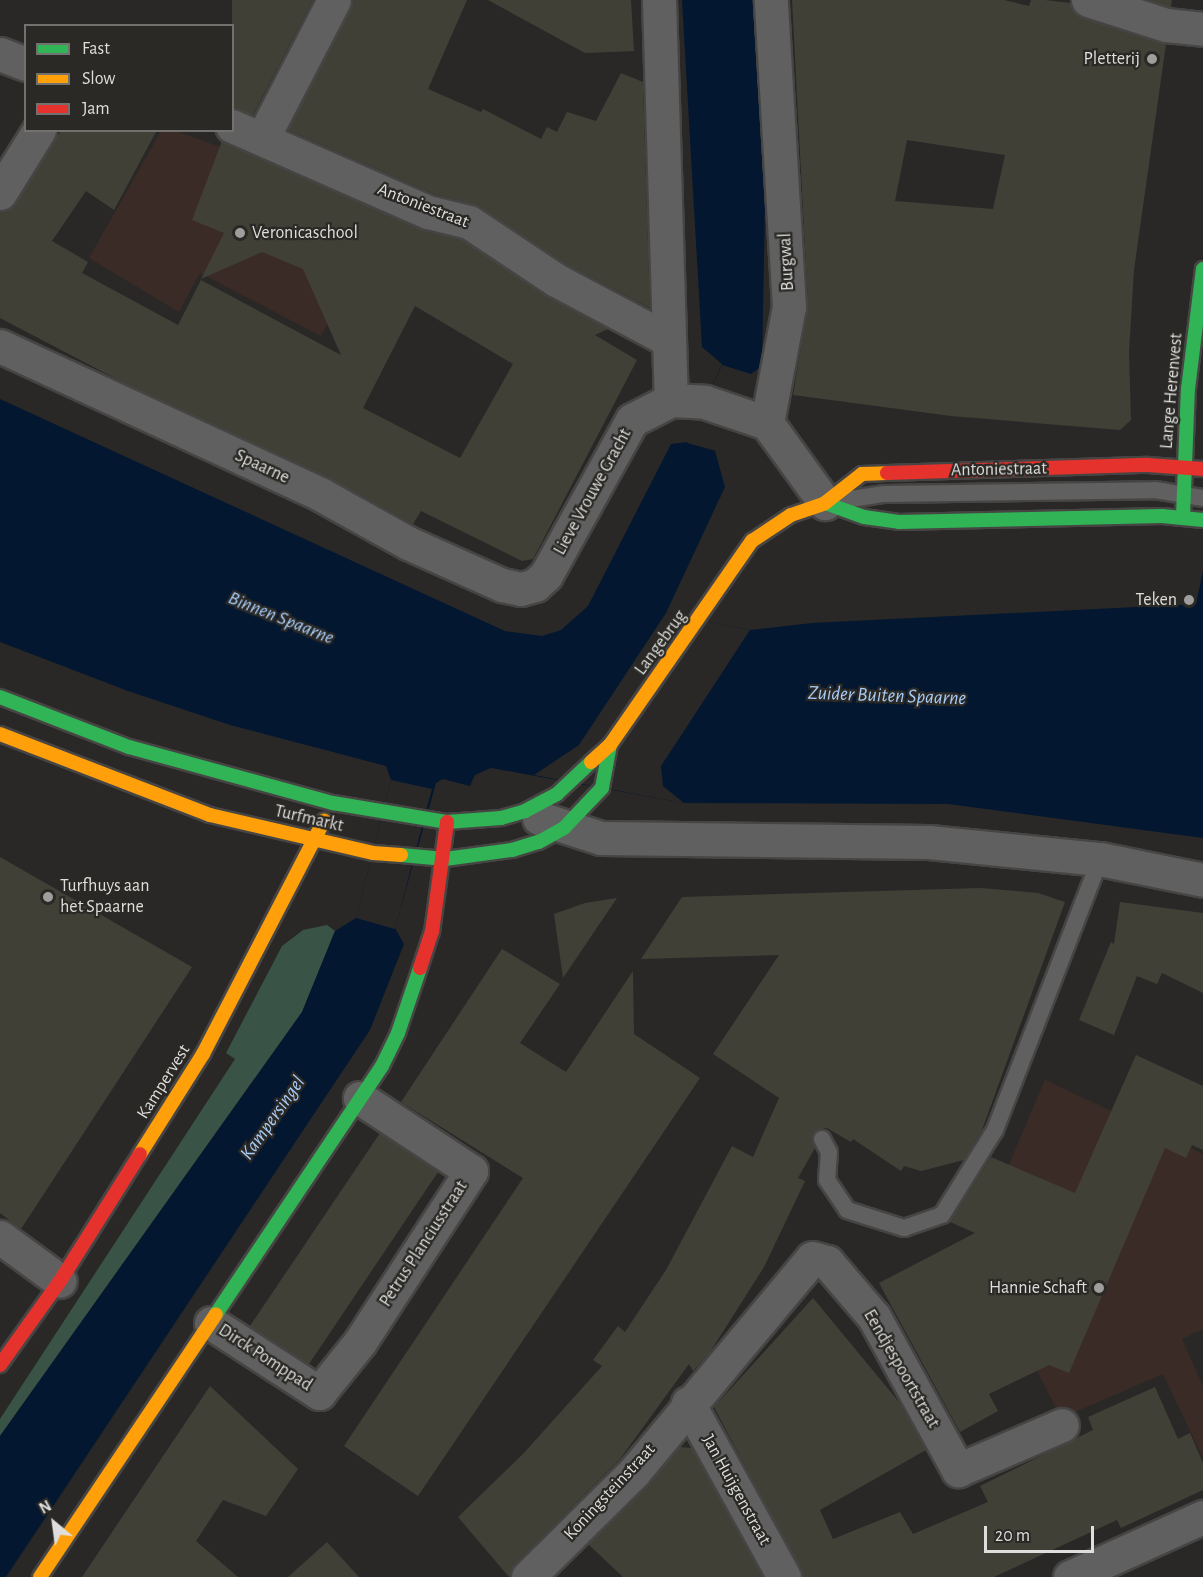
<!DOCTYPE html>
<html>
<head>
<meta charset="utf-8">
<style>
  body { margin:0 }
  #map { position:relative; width:1203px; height:1577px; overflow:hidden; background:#292827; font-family:"Alegreya Sans",sans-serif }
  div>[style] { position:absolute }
  .education>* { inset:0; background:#3b2b26 }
  .green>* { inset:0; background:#3a5347 }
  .water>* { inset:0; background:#041730 }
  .pier>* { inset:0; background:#292827 }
  .building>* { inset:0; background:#414037 }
  .roads { filter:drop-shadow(2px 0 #464544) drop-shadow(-2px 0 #464544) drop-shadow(0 2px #464544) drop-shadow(0 -2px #464544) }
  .lane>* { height:16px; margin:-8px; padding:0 8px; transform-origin:8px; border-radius:8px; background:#606060 }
  .street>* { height:33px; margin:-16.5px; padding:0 16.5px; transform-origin:16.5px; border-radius:16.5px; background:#606060 }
  .fast>* { height:14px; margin:-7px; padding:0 7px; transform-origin:7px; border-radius:7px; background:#30b455 }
  .slow>* { height:14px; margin:-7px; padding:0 7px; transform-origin:7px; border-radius:7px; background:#ff9f0a }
  .jam>* { height:14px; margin:-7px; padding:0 7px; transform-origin:7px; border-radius:7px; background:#e5322d }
  .dots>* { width:16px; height:16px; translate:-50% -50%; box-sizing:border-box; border:3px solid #2a2926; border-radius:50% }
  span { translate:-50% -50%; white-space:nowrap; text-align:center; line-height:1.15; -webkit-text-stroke:4.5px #2a2926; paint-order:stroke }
  .poi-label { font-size:18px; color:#dededc }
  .right { translate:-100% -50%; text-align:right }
  .left { translate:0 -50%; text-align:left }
  .street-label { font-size:18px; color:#dededc }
  .water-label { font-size:20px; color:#a7ccf8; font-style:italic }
  .legend { position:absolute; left:24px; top:24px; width:210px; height:108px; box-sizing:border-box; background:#2a2926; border:2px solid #72716f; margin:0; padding:8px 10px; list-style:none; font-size:18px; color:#dededc }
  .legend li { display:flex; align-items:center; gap:12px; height:30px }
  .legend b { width:30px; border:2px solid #72716f }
  .north { position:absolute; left:24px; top:1493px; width:60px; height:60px; -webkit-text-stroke:4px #2a2926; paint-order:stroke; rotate:331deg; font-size:16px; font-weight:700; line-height:24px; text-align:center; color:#dededc }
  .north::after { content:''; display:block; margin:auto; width:21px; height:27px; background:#dededc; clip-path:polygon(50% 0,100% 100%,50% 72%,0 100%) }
  .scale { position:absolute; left:984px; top:1526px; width:110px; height:27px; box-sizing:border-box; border:3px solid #dededc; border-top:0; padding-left:8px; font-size:18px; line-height:21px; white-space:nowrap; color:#dededc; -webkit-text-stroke:4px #2a2926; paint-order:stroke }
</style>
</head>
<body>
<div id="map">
  <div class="education">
    <i style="clip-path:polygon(161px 131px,176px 131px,390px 208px,321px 336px,200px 273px,179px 312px,89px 258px)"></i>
    <i style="clip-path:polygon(1045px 1080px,1203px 1154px,1203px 1329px,1182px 1339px,1203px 1387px,1203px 1458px,1163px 1374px,1061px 1418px,974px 1246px)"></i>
  </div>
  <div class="green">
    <i style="clip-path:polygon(327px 925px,335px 931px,302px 1012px,0 1436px,0 1419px,235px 1059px,226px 1053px,282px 946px,303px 930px)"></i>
  </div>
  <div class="water">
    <i style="clip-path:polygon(682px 0,757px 0,765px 205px,762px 366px,744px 379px,715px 451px,725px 487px,666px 613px,750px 630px,812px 623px,1196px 604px,1203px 571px,1203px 838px,948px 804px,684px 803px,491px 768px,475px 775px,470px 786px,443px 779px,436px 783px,395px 928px,404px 944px,370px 1030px,6px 1577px,0 1577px,0 1436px,302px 1012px,335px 931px,356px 918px,391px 780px,386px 766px,230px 725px,128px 691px,0 642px,0 399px,505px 631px,542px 636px,561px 630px,588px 606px,671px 444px,688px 442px,722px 364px,702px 347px)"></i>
  </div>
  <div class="pier">
    <i style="clip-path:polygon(722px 365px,751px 374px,745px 380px,716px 451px,687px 443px)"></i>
    <i style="clip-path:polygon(666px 613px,750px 630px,661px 766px,663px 786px,684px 803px,534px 775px,579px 745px)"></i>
    <i style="clip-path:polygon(391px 780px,432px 789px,395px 929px,356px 918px)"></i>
  </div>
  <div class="building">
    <i style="clip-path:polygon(232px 0,313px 0,253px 115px,232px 108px)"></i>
    <i style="clip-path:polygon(353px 0,467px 0,428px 89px,481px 112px,483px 109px,541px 139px,547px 127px,557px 132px,567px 112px,596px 121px,621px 73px,643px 82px,650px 308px,566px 264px,479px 206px,434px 194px,288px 130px)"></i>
    <i style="clip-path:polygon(488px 0,631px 0,634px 51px,585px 53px)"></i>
    <i style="clip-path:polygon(evenodd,792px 0,1004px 0,1029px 6px,1031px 0,1045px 0,1070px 3px,1082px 18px,1166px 44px,1134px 270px,1129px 353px,1131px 420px,1120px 430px,951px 416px,793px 395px,808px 306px,792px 0,907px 140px,1005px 155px,993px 209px,895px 201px,907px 140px)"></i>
    <i style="clip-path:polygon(1149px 0,1172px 0,1171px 7px,1170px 7px)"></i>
    <i style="clip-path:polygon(evenodd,61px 130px,157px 130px,114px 210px,86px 191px,52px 241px,88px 262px,82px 273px,178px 325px,201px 280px,341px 355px,303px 269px,262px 252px,201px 279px,224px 233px,192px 220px,222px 141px,421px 229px,461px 239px,546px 296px,608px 329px,595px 335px,637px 360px,533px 559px,522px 561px,421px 511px,413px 524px,328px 477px,122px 382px,0 318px,0 212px,16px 203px,61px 130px,415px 306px,513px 364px,460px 458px,363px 408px,415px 306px)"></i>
    <i style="clip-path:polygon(0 857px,192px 967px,21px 1229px,0 1213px)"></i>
    <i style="clip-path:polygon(981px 888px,1038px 893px,1065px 902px,982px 1130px,964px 1160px,921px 1171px,904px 1166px,901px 1171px,853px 1139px,851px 1142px,827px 1128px,817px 1130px,812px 1138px,815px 1148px,798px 1178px,805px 1181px,764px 1267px,710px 1352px,693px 1371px,689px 1364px,620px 1459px,515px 1564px,509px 1577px,458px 1517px,523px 1454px,602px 1366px,593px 1360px,618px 1326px,625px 1332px,666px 1270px,732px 1146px,753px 1157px,779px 1098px,713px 1054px,779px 955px,641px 959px,682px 897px)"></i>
    <i style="clip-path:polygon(617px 898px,563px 978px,554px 914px,585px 903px)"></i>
    <i style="clip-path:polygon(1120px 902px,1203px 913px,1203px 993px,1162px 973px,1157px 984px,1137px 976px,1114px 1035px,1079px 1020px,1111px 942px,1114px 944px)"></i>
    <i style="clip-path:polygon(502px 949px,560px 984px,520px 1043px,566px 1072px,633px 971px,634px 1034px,700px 1078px,418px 1496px,344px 1446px,523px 1178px,401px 1102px)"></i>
    <i style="clip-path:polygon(1136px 1055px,1203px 1086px,1203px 1150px,1192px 1145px,1186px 1158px,1165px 1148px,1069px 1373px,1049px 1365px,989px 1394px,998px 1411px,960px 1432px,879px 1283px,975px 1233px,950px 1222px,991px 1157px,1075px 1193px)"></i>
    <i style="clip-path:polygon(380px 1133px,438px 1172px,309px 1364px,250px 1326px)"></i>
    <i style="clip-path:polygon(813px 1298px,899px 1402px,926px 1450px,820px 1510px,833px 1539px,900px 1512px,913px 1534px,988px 1502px,980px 1486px,1093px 1430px,1088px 1417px,1155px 1387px,1178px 1439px,1190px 1433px,1203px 1463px,1203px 1490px,1121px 1528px,1117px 1520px,994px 1577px,803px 1577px,714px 1407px)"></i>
    <i style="clip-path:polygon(210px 1386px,298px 1469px,266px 1516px,223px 1500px,196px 1541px,238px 1577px,82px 1577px)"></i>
    <i style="clip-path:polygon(679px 1447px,692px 1448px,763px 1577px,623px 1577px,588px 1544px)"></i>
    <i style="clip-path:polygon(327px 1542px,359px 1577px,288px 1577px)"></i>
  </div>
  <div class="roads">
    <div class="lane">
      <i style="left:838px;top:501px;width:47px;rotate:-8.7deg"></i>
      <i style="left:884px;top:494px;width:271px;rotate:-0.8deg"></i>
      <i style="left:1155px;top:490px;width:49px;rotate:9.5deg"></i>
      <i style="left:822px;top:1139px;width:15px;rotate:62deg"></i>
      <i style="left:829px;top:1152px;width:28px;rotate:94deg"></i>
      <i style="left:827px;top:1180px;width:36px;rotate:56deg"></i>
      <i style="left:847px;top:1210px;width:60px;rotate:17.5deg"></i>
      <i style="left:904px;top:1228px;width:40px;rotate:-18.9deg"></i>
      <i style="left:942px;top:1215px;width:100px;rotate:-58.1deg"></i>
      <i style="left:995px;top:1130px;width:291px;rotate:-68.8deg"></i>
    </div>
    <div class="street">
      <i style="left:659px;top:0;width:400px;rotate:88.3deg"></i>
      <i style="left:1088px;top:0;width:82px;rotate:17.8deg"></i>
      <i style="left:1166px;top:25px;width:37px;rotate:6deg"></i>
      <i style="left:0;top:54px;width:28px;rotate:21deg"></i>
      <i style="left:232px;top:126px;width:214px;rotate:23.7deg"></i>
      <i style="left:428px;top:212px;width:42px;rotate:13.7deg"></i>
      <i style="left:469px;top:222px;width:105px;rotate:33.7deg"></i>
      <i style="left:556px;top:280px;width:126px;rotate:28deg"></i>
      <i style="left:263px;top:137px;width:154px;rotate:-62.6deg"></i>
      <i style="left:0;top:193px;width:74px;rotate:-58.2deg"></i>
      <i style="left:0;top:346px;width:353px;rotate:24.8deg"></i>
      <i style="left:320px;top:494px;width:101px;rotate:29.1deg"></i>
      <i style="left:408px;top:543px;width:103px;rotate:24.1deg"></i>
      <i style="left:502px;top:585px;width:19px;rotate:12deg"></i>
      <i style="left:521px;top:589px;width:15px;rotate:-16deg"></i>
      <i style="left:535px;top:585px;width:15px;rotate:-42deg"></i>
      <i style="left:546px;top:575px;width:177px;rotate:-61deg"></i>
      <i style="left:632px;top:420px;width:44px;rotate:-27.1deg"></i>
      <i style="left:671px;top:400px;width:34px;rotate:3deg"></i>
      <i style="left:705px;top:402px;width:65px;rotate:18.7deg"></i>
      <i style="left:767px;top:423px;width:99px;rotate:54.1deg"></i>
      <i style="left:767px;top:423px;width:118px;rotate:-79.3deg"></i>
      <i style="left:789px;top:307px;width:308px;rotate:-93.4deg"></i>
      <i style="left:539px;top:818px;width:65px;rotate:17.9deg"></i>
      <i style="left:601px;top:838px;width:328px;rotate:0.7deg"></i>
      <i style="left:929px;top:842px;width:172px;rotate:5.7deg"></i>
      <i style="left:1100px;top:859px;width:105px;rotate:11.5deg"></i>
      <i style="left:0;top:1237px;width:74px;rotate:36.3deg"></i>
      <i style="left:211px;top:1323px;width:129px;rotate:32.9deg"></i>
      <i style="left:319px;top:1393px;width:65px;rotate:-51.2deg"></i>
      <i style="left:360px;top:1342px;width:204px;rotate:-57deg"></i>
      <i style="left:471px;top:1171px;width:133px;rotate:-146.7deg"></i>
      <i style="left:688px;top:1403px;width:199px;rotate:61.1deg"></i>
      <i style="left:528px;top:1577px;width:149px;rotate:-44.7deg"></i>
      <i style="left:634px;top:1472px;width:278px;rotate:-50.2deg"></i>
      <i style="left:812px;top:1258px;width:16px;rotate:15deg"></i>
      <i style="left:827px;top:1262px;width:72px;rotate:49.5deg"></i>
      <i style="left:874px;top:1317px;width:175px;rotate:61.2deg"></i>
      <i style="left:958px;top:1470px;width:113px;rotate:-23.4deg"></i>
      <i style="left:1070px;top:1577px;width:146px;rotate:-24.3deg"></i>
    </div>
    <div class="fast">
      <i style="left:825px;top:503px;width:41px;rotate:19.7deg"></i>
      <i style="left:864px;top:517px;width:35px;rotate:8deg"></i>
      <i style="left:899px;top:522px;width:263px;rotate:-1.3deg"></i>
      <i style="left:1162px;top:516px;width:41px;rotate:5.6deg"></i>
      <i style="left:1183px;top:517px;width:128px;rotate:-87.8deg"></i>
      <i style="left:1188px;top:389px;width:121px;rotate:-82.9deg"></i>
      <i style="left:0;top:697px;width:138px;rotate:21.2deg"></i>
      <i style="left:129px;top:747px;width:212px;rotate:15.4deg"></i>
      <i style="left:333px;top:803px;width:116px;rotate:9.5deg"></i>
      <i style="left:447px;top:822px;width:54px;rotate:-4.2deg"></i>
      <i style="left:501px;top:818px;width:25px;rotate:-16deg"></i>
      <i style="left:525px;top:811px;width:36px;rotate:-28deg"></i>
      <i style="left:557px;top:794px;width:47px;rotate:-43.3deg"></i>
      <i style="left:401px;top:855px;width:44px;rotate:5.2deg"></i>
      <i style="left:445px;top:859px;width:68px;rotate:-7.7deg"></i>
      <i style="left:512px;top:850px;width:28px;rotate:-17deg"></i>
      <i style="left:539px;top:842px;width:29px;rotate:-29deg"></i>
      <i style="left:564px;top:828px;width:55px;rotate:-46.5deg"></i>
      <i style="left:602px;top:788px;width:44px;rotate:-79.5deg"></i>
      <i style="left:216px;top:1314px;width:298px;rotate:-56.2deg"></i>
      <i style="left:382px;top:1066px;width:37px;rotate:-64deg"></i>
      <i style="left:398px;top:1033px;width:69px;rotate:-71.3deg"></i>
    </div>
    <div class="slow">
      <i style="left:0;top:734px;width:225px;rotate:21.1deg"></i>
      <i style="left:210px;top:815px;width:167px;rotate:13.1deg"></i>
      <i style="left:373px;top:853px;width:28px;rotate:4deg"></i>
      <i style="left:591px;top:762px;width:25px;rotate:-42deg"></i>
      <i style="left:610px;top:745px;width:249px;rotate:-55.2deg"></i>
      <i style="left:752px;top:541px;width:47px;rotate:-33.7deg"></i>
      <i style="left:791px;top:515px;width:36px;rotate:-19deg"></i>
      <i style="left:825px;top:503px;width:47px;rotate:-38.1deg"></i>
      <i style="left:862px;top:474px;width:25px;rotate:-2deg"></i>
      <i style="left:140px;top:1154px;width:118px;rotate:-57.8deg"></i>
      <i style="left:203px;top:1054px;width:263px;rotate:-62.6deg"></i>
      <i style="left:40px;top:1577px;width:316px;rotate:-56.2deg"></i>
    </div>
    <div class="jam">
      <i style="left:887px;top:473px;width:261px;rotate:-1.8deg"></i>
      <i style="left:1148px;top:465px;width:55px;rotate:4.2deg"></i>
      <i style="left:420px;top:968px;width:38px;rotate:-72deg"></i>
      <i style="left:432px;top:932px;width:111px;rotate:-82.2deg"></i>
      <i style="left:0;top:1365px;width:103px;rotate:-54.5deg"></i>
      <i style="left:60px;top:1281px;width:150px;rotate:-57.8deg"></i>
    </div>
  </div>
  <div class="dots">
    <i style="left:1152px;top:59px;background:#9f9e9d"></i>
    <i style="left:240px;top:233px;background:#9f9e9d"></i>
    <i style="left:1189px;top:600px;background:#9f9e9d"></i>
    <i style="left:48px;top:897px;background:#9f9e9d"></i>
    <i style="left:1099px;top:1288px;background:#9f9e9d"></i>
  </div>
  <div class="poi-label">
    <span class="right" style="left:1140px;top:59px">Pletterij</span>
    <span class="left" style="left:252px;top:233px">Veronicaschool</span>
    <span class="right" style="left:1177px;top:600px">Teken</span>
    <span class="left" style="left:60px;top:897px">Turfhuys aan<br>het Spaarne</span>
    <span class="right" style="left:1087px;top:1288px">Hannie Schaft</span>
  </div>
  <div class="street-label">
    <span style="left:423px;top:206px;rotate:21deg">Antoniestraat</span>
    <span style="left:787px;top:262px;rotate:-93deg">Burgwal</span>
    <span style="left:1172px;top:391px;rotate:-85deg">Lange Herenvest</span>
    <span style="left:262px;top:467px;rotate:25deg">Spaarne</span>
    <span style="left:999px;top:470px;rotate:-1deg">Antoniestraat</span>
    <span style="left:593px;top:492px;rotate:-61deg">Lieve Vrouwe Gracht</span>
    <span style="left:661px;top:643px;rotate:-54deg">Langebrug</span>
    <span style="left:309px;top:819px;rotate:13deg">Turfmarkt</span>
    <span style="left:164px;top:1082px;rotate:-58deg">Kampervest</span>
    <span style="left:424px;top:1244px;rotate:-57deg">Petrus Planciusstraat</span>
    <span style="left:265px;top:1358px;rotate:33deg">Dirck Pomppad</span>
    <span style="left:901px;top:1369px;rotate:60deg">Eendjespoortstraat</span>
    <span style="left:736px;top:1490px;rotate:61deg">Jan Huijgenstraat</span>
    <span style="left:610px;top:1492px;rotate:-47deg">Koningsteinstraat</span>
  </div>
  <div class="water-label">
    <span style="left:281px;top:618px;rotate:22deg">Binnen Spaarne</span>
    <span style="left:887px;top:696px;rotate:2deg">Zuider Buiten Spaarne</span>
    <span style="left:273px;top:1118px;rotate:-55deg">Kampersingel</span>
  </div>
  <ul class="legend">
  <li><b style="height:8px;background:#30b455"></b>Fast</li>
  <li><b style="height:8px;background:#ff9f0a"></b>Slow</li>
  <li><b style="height:8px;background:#e5322d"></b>Jam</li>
  </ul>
  <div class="north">N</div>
  <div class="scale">20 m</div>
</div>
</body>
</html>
